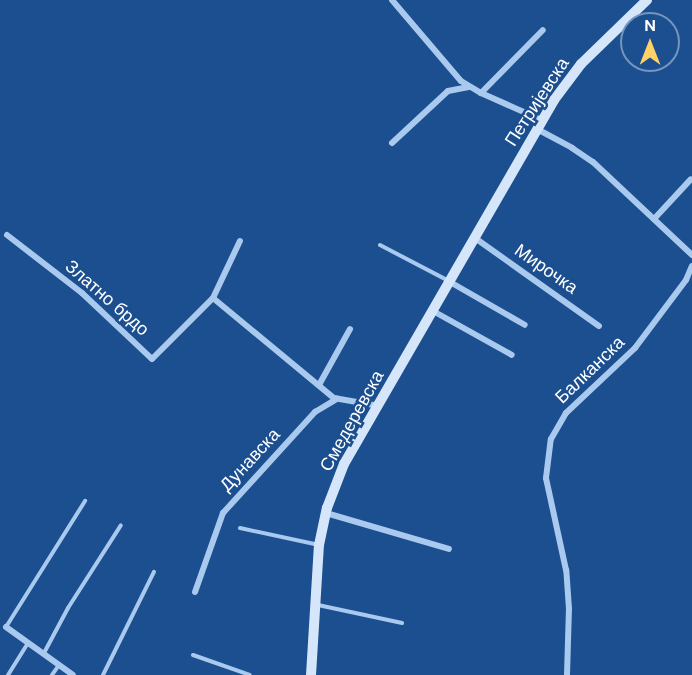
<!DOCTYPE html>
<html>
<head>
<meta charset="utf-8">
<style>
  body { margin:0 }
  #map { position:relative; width:692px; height:675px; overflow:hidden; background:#1b4f8f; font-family:"DM Sans",sans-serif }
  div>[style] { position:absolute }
  .service>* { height:4px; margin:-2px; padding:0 2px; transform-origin:2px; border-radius:2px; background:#a9c9ee }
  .minor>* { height:6px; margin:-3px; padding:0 3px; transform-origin:3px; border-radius:3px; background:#a9c9ee }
  .secondary>* { height:10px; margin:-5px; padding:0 5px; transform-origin:5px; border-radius:5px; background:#d6e6fa }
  span { translate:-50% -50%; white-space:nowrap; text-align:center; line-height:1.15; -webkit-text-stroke:5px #1b4f8f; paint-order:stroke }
  .street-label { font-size:18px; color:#fff }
  .north { position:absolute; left:620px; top:12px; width:60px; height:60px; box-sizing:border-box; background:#1b4f8f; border:2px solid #7695bc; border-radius:50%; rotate:0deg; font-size:16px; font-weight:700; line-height:24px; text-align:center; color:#fff }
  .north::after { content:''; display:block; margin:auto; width:21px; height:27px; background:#ffd166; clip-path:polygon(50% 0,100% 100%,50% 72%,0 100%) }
</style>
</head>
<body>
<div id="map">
  <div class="service">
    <i style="left:380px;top:245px;width:78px;rotate:27.6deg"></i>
    <i style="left:240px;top:528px;width:81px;rotate:12.1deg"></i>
    <i style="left:318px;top:605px;width:86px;rotate:12.1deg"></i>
    <i style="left:6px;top:627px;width:149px;rotate:-57.9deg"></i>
    <i style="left:44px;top:653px;width:51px;rotate:-61.9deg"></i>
    <i style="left:68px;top:608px;width:98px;rotate:-57.4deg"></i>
    <i style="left:193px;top:655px;width:60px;rotate:19.3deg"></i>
    <i style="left:8px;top:675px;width:38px;rotate:-58deg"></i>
    <i style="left:52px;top:675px;width:12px;rotate:-55deg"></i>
    <i style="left:103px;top:675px;width:115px;rotate:-63.7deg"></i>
  </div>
  <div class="minor">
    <i style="left:392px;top:0;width:106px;rotate:49.6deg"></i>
    <i style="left:461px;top:81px;width:23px;rotate:31deg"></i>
    <i style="left:481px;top:93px;width:67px;rotate:23.9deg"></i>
    <i style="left:481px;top:93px;width:88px;rotate:-45.5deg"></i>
    <i style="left:537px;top:129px;width:40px;rotate:28deg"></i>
    <i style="left:572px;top:148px;width:25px;rotate:34deg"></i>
    <i style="left:593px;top:162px;width:136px;rotate:43.2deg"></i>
    <i style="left:392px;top:143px;width:76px;rotate:-42.9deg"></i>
    <i style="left:448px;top:91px;width:21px;rotate:-11deg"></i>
    <i style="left:654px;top:219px;width:54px;rotate:-47.2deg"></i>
    <i style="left:7px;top:235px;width:95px;rotate:37.7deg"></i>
    <i style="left:82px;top:293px;width:96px;rotate:43.3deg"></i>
    <i style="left:152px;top:359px;width:86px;rotate:-45deg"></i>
    <i style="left:213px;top:298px;width:63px;rotate:-64.7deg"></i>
    <i style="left:475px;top:238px;width:152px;rotate:35.4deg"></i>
    <i style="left:450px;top:282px;width:86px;rotate:29.8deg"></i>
    <i style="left:213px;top:298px;width:157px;rotate:39.6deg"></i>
    <i style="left:334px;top:398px;width:46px;rotate:10.1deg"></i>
    <i style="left:433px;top:311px;width:90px;rotate:29.1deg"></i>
    <i style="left:319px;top:385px;width:64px;rotate:-61deg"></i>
    <i style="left:326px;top:513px;width:128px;rotate:16.3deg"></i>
    <i style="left:195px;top:592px;width:84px;rotate:-70.5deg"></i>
    <i style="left:223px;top:513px;width:137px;rotate:-47.7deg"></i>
    <i style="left:315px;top:412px;width:26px;rotate:-31deg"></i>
    <i style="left:6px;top:627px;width:82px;rotate:35.6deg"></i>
    <i style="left:567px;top:675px;width:66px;rotate:-88.3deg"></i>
    <i style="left:569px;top:609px;width:39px;rotate:-94deg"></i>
    <i style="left:566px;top:570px;width:94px;rotate:-102.3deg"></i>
    <i style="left:546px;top:478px;width:39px;rotate:-83deg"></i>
    <i style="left:551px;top:439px;width:30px;rotate:-60deg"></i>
    <i style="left:566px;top:413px;width:95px;rotate:-43.3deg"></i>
    <i style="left:635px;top:348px;width:85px;rotate:-53.1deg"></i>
    <i style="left:686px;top:280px;width:15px;rotate:-67deg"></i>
  </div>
  <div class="secondary">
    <i style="left:311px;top:675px;width:130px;rotate:-86.5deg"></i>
    <i style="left:319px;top:545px;width:38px;rotate:-78deg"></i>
    <i style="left:327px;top:508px;width:47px;rotate:-68.9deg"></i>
    <i style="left:344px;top:464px;width:420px;rotate:-60deg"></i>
    <i style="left:554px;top:100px;width:45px;rotate:-53.1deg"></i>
    <i style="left:581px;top:64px;width:92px;rotate:-44.1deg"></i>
  </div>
  <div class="street-label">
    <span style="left:537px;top:102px;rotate:-57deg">Петријевска</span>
    <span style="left:546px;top:269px;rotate:35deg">Мирочка</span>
    <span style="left:107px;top:298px;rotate:41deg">Златно брдо</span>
    <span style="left:590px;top:370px;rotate:-44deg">Балканска</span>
    <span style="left:352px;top:421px;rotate:-61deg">Смедеревска</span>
    <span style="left:250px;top:460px;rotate:-47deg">Дунавска</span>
  </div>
  <div class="north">N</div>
</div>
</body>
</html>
